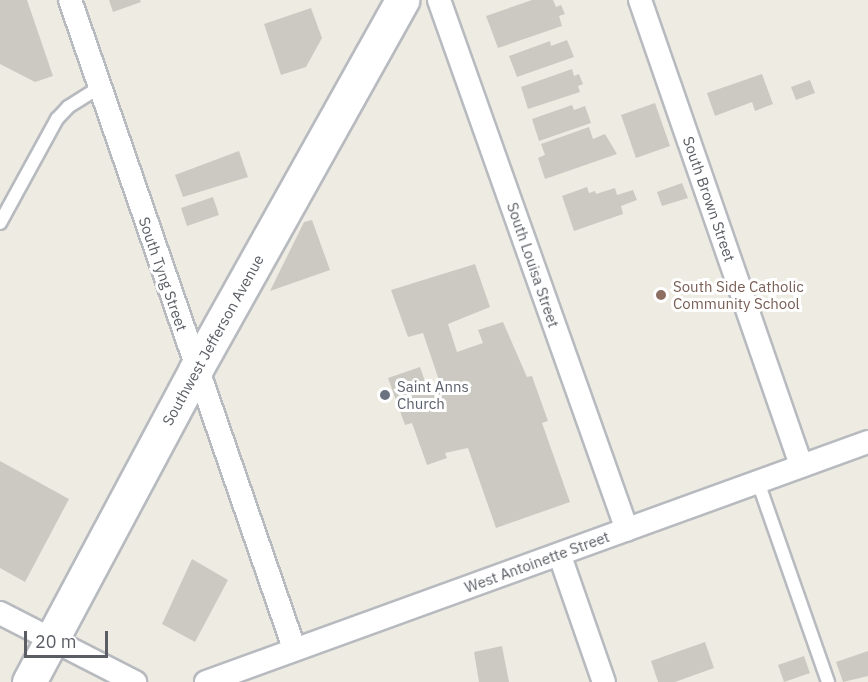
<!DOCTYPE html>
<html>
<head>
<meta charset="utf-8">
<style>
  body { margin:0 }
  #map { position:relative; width:868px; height:682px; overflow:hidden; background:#eeece2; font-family:"IBM Plex Sans",sans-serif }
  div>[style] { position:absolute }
  .building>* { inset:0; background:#cbc9c1 }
  .roads { filter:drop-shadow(2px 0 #b7babf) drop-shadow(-2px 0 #b7babf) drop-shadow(0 2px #b7babf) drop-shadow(0 -2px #b7babf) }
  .lane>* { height:12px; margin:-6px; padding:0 6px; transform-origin:6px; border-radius:6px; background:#fff }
  .street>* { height:22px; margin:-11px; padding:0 11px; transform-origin:11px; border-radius:11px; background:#fff }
  .secondary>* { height:33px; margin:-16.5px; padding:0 16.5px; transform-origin:16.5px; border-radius:16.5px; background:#fff }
  .dots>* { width:16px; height:16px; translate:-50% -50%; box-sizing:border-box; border:3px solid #fff; border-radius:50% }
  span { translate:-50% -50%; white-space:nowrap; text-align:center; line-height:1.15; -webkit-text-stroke:6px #fff; paint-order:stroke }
  .street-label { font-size:15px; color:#5a5e64 }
  .education-label { font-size:15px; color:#785e54 }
  .left { translate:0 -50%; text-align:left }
  .worship-label { font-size:15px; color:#5b616d }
  .scale { position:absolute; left:24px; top:631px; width:84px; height:27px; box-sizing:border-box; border:3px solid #5a5e64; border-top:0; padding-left:8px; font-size:18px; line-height:21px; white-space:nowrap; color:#5a5e64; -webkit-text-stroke:4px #fff; paint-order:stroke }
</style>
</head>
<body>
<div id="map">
  <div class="building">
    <i style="clip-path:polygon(0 0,27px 0,53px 76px,35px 82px,0 64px)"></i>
    <i style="clip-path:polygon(109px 0,140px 0,141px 2px,113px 12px)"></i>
    <i style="clip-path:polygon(532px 0,553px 0,556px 7px,561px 5px,565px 14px,559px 16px,562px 26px,498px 48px,486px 16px)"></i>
    <i style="clip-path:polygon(311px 8px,322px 38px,306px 67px,281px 75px,264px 24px)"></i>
    <i style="clip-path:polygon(567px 40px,574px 57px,517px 77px,509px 56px,550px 41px,551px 46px)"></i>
    <i style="clip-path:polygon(572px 69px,574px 76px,579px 74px,583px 84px,578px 86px,580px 92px,528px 109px,521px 87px)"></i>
    <i style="clip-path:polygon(762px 74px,773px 104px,755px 111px,752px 102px,715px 116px,707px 93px)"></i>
    <i style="clip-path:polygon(810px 80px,815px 93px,796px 100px,791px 87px)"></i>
    <i style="clip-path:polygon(655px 103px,670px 146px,636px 158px,621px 115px)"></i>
    <i style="clip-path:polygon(572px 105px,574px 110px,585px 106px,591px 123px,539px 141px,532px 119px)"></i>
    <i style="clip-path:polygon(589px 127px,593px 139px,605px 134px,617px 154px,545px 179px,538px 158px,545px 155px,541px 144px)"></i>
    <i style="clip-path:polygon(239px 151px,248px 177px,183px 197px,175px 175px)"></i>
    <i style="clip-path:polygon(682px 183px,688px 198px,662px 206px,657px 192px)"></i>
    <i style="clip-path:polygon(587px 187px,589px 193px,595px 191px,596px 194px,615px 188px,617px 195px,633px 190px,637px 200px,621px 206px,623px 214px,574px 231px,562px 196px)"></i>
    <i style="clip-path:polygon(213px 197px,219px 215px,187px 226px,181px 208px)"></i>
    <i style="clip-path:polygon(312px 220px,330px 270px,270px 291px,304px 222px)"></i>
    <i style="clip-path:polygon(475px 264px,490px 307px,448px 324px,457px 352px,483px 343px,478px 330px,503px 322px,527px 377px,532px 376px,548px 421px,542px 423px,570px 502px,496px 528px,468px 448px,445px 453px,447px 458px,427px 465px,412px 423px,405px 425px,388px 378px,420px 367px,429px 393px,442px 389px,423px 333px,408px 337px,391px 290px)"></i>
    <i style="clip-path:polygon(0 461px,69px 499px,25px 582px,0 568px)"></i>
    <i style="clip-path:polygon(192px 559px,228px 580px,195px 642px,162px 624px)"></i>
    <i style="clip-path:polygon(705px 642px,714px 668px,675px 682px,658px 682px,651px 661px)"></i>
    <i style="clip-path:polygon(502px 646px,509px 682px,479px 682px,474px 652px)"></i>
    <i style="clip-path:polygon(868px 651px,868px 676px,843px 682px,836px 662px)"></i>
    <i style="clip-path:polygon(804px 656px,810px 673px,784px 682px,778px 665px)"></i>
  </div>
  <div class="roads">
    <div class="lane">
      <i style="left:0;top:223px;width:119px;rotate:-61.3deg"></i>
      <i style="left:57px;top:119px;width:16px;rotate:-47deg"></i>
      <i style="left:68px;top:107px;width:36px;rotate:-32deg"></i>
      <i style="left:758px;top:482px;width:212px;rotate:70.7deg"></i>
    </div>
    <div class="street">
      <i style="left:70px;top:0;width:686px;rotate:70.93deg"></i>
      <i style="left:439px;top:0;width:562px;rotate:70.47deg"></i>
      <i style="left:640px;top:0;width:493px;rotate:70.9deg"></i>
      <i style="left:560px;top:556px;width:133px;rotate:70.8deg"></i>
      <i style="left:0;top:613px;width:152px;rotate:27.1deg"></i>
      <i style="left:206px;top:682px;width:704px;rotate:-19.93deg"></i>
    </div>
    <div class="secondary">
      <i style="left:29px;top:682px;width:355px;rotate:-61.9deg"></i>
      <i style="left:196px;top:369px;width:423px;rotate:-60.8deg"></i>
    </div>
  </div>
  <div class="dots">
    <i style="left:661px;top:295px;background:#8d6e63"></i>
    <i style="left:385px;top:395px;background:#6b7280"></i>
  </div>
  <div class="street-label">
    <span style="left:709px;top:199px;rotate:71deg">South Brown Street</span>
    <span style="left:533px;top:265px;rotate:71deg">South Louisa Street</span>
    <span style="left:163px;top:274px;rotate:71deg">South Tyng Street</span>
    <span style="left:213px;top:340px;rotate:-61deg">Southwest Jefferson Avenue</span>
    <span style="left:537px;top:562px;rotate:-20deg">West Antoinette Street</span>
  </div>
  <div class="education-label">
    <span class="left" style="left:673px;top:295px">South Side Catholic<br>Community School</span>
  </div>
  <div class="worship-label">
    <span class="left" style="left:397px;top:395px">Saint Anns<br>Church</span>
  </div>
  <div class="scale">20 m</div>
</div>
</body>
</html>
